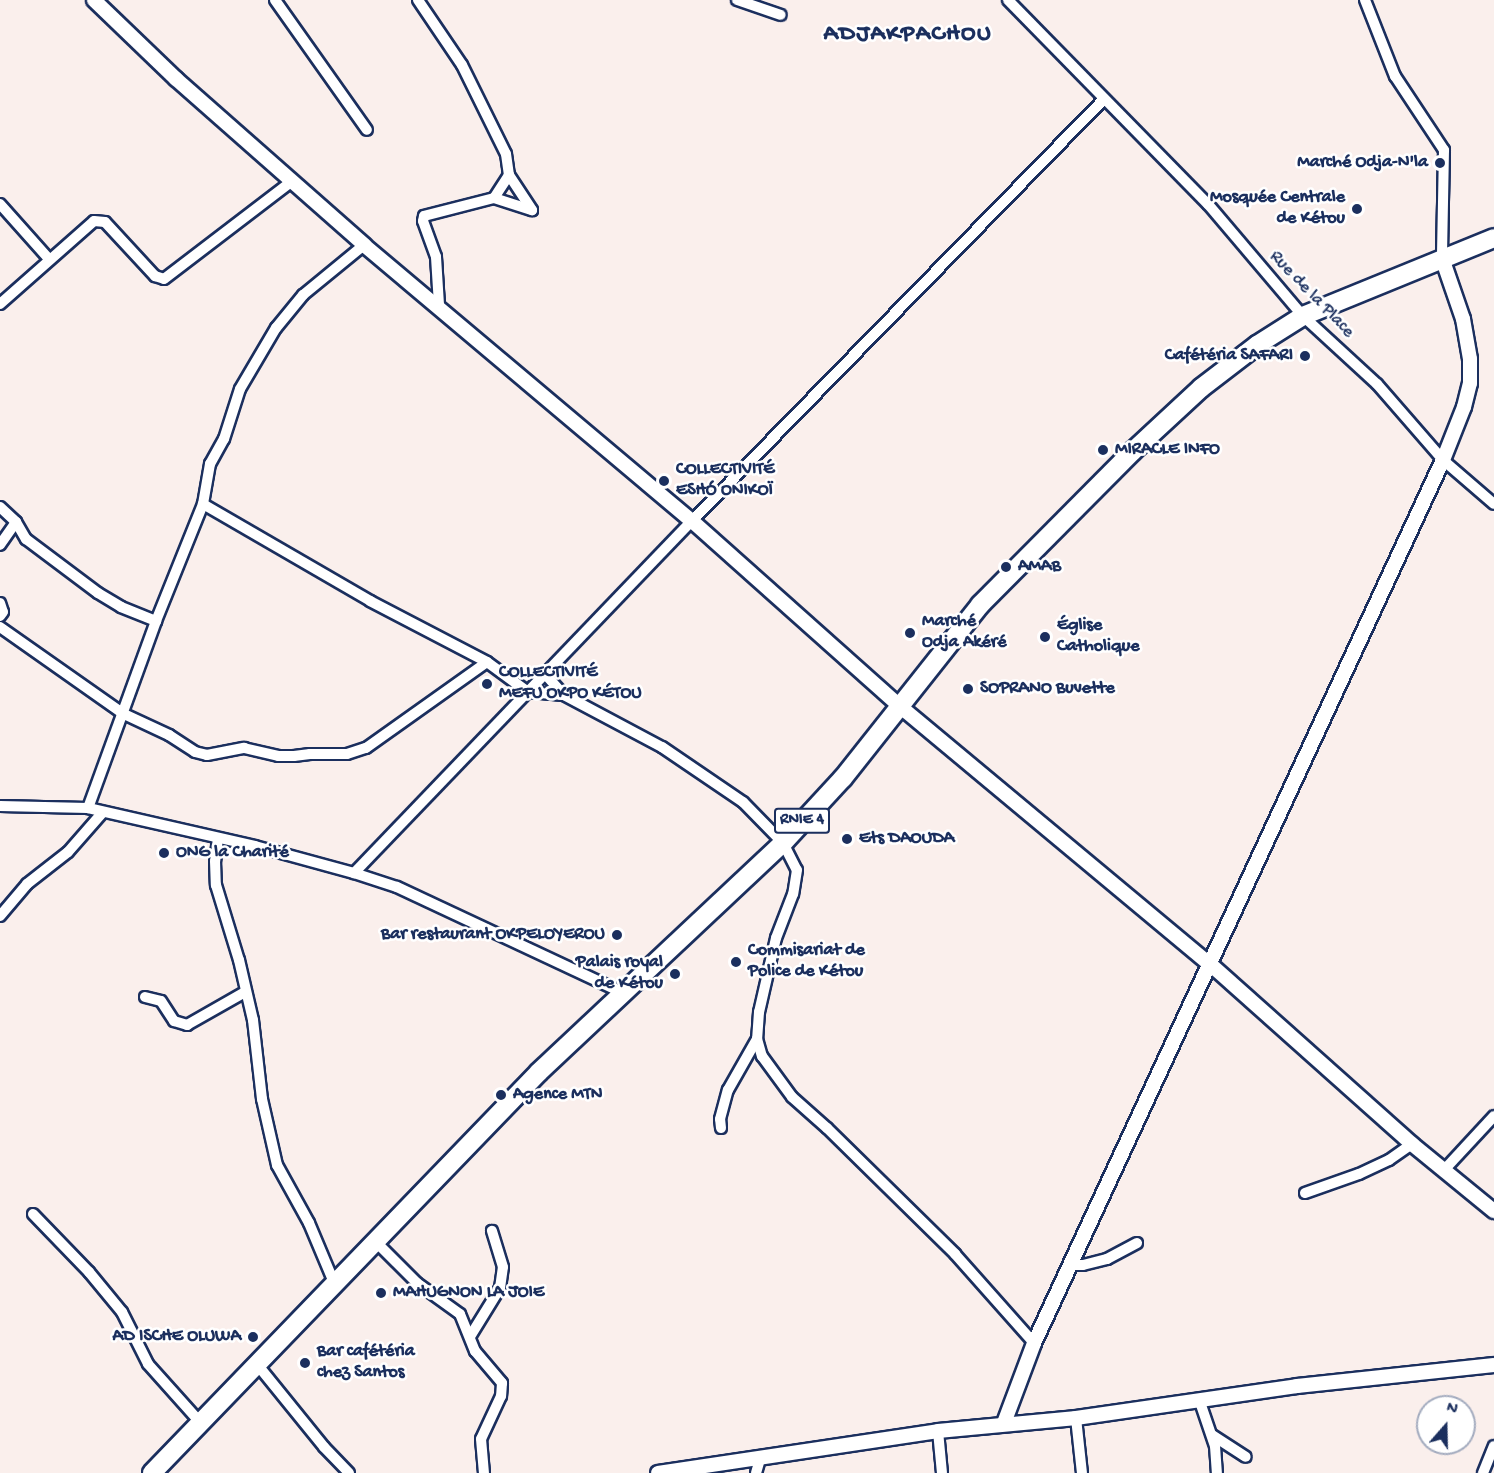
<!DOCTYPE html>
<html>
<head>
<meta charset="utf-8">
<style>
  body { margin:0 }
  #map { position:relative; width:1494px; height:1473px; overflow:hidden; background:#faefec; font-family:"Gochi Hand",sans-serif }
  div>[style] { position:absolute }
  .roads { filter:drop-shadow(2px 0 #1b2f5e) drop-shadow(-2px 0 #1b2f5e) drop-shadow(0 2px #1b2f5e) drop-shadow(0 -2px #1b2f5e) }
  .minor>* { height:10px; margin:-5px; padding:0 5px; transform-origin:5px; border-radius:5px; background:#fff }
  .tertiary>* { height:14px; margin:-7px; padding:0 7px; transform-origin:7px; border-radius:7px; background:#fff }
  .primary>* { height:18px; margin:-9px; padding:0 9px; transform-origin:9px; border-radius:9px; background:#fff }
  .dots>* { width:16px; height:16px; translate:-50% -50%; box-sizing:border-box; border:3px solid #fff; border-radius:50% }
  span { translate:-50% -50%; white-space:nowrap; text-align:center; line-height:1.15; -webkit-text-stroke:5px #fff; paint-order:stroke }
  .shield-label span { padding:2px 4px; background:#fff; border:2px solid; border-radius:4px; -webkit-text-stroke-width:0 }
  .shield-label { font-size:16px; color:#1b2f5e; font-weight:700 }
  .poi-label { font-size:18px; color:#1b2f5e; font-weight:700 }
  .right { translate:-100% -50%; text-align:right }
  .left { translate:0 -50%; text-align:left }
  .street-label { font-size:18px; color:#1b2f5e }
  .district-label { font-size:24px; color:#1b2f5e; font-weight:700; letter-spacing:1.5px }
  .north { position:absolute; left:1416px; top:1395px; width:60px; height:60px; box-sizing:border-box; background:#fff; border:2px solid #a4acbf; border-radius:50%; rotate:20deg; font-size:16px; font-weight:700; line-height:24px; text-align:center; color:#1b2f5e }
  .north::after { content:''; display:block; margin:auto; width:21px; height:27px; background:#1b2f5e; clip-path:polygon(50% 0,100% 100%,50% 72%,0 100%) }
</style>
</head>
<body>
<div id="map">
  <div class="roads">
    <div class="minor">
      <i style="left:275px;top:0;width:159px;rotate:54.7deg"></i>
      <i style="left:418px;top:0;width:78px;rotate:55.9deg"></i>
      <i style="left:462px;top:65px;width:99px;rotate:63.7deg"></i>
      <i style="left:506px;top:154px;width:21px;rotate:82deg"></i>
      <i style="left:509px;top:175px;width:27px;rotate:123deg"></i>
      <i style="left:494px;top:198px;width:72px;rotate:165.6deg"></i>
      <i style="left:424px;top:216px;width:5px;rotate:101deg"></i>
      <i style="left:423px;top:221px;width:38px;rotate:70deg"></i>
      <i style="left:436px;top:257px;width:48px;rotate:86.4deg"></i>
      <i style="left:737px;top:0;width:46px;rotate:18.8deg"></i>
      <i style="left:1008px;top:0;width:286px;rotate:45.6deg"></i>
      <i style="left:1208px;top:204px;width:147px;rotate:49.7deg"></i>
      <i style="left:1303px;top:316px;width:100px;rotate:42.6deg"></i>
      <i style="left:1377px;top:384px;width:101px;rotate:49deg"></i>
      <i style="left:1443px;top:460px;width:67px;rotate:40.8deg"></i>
      <i style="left:1365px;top:0;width:82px;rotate:68.5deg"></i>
      <i style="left:1395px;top:76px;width:89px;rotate:56.5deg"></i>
      <i style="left:1444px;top:150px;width:108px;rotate:91.1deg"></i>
      <i style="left:509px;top:175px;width:42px;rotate:56.7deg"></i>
      <i style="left:494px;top:198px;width:40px;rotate:18deg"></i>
      <i style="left:0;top:204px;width:74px;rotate:48.3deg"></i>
      <i style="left:0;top:304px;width:125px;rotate:-41.4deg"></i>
      <i style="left:94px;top:221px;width:11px;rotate:5deg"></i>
      <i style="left:105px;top:222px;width:74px;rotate:47.2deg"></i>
      <i style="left:155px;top:276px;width:9px;rotate:18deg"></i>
      <i style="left:164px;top:279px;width:161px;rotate:-37.4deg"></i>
      <i style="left:203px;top:504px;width:193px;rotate:30.1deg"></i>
      <i style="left:370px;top:601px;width:132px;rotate:27.5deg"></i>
      <i style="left:487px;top:662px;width:51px;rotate:36.2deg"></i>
      <i style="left:528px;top:692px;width:36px;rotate:5deg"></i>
      <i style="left:564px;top:695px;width:111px;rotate:28deg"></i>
      <i style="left:662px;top:747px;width:98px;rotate:34.2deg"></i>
      <i style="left:743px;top:802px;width:57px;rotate:45.7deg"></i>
      <i style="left:783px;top:843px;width:30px;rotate:63deg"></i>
      <i style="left:797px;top:870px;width:24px;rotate:99deg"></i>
      <i style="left:793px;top:894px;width:47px;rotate:111.1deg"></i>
      <i style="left:776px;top:938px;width:76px;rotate:102.9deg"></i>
      <i style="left:759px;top:1012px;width:27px;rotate:94deg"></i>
      <i style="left:757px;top:1039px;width:18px;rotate:74deg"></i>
      <i style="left:762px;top:1056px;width:51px;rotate:53.8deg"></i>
      <i style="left:792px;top:1097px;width:47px;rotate:41.5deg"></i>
      <i style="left:827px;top:1128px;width:180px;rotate:44.5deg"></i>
      <i style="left:955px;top:1254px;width:119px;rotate:48.4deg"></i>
      <i style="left:0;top:507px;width:22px;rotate:43deg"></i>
      <i style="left:16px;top:522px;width:28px;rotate:125deg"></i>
      <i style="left:16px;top:522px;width:20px;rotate:60deg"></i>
      <i style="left:26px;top:539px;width:90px;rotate:36.9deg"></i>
      <i style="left:98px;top:593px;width:27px;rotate:31deg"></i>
      <i style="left:121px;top:607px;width:38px;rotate:22deg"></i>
      <i style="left:0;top:603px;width:9px;rotate:72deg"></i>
      <i style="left:3px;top:612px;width:5px;rotate:127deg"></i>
      <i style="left:0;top:627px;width:151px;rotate:35.1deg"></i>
      <i style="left:124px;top:714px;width:50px;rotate:25deg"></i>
      <i style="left:169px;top:735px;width:31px;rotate:33deg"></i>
      <i style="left:195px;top:752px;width:12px;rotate:14deg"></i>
      <i style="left:207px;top:755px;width:38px;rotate:-11deg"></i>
      <i style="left:244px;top:748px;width:35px;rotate:13deg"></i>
      <i style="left:278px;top:756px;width:16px"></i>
      <i style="left:294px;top:756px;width:16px;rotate:-7deg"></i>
      <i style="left:310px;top:754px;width:37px"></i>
      <i style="left:347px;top:754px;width:20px;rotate:-18deg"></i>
      <i style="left:366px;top:748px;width:148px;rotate:-35.4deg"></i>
      <i style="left:545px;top:674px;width:28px;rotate:48deg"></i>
      <i style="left:0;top:806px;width:88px;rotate:1.3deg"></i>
      <i style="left:88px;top:808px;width:171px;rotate:12.8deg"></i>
      <i style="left:255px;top:846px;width:103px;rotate:15.3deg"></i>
      <i style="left:354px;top:873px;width:45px;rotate:18deg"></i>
      <i style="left:397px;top:887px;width:247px;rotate:25.1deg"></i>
      <i style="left:88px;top:808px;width:199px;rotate:-70deg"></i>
      <i style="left:156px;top:621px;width:126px;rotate:-68.1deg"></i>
      <i style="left:203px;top:504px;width:41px;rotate:-80.1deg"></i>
      <i style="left:210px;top:464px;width:29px;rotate:-61deg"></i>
      <i style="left:224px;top:439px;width:52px;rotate:-72.3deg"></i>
      <i style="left:240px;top:389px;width:71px;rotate:-59.5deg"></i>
      <i style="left:276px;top:328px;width:43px;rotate:-50.7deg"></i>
      <i style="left:303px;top:295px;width:79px;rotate:-39.3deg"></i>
      <i style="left:218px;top:838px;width:23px;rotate:97deg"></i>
      <i style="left:215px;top:861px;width:24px;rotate:88deg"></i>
      <i style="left:216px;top:885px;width:78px;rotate:73deg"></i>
      <i style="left:239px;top:960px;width:62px;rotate:76.9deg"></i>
      <i style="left:253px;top:1020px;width:80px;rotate:83.5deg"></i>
      <i style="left:262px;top:1099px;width:68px;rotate:77.2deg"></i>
      <i style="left:277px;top:1165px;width:66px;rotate:61.1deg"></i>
      <i style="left:309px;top:1223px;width:67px;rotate:67.2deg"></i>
      <i style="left:354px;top:873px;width:488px;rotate:-46.2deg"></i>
      <i style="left:692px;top:521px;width:588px;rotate:-45.69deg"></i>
      <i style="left:0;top:916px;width:42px;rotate:-49.8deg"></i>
      <i style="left:27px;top:884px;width:52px;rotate:-38deg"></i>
      <i style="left:68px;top:852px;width:53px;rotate:-48.8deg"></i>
      <i style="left:145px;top:997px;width:16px;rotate:14deg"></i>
      <i style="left:161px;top:1001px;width:24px;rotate:57deg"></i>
      <i style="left:174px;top:1021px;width:14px;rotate:17deg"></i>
      <i style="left:187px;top:1025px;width:67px;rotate:-29.6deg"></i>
      <i style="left:721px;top:1128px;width:9px;rotate:-96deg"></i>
      <i style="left:720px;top:1119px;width:30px;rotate:-75deg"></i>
      <i style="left:728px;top:1090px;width:59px;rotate:-60.4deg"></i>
      <i style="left:1445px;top:1169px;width:72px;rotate:-47.2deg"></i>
      <i style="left:1305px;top:1193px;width:57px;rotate:-19.4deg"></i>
      <i style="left:1359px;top:1174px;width:33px;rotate:-25deg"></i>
      <i style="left:1389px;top:1160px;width:28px;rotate:-35deg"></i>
      <i style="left:33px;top:1214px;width:81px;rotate:46deg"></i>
      <i style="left:89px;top:1272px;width:52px;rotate:50.5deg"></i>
      <i style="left:122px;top:1312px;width:58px;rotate:63.4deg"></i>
      <i style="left:148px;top:1364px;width:76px;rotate:48.2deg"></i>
      <i style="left:376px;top:1242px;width:58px;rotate:45deg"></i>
      <i style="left:417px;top:1283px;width:53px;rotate:35.8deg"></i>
      <i style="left:460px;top:1314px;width:40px;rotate:68deg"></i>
      <i style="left:475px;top:1351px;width:42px;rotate:49.8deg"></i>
      <i style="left:502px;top:1383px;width:13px;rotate:94deg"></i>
      <i style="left:501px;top:1396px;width:47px;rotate:114.9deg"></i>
      <i style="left:481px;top:1439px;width:34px;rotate:85deg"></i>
      <i style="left:1070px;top:1265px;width:13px"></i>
      <i style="left:1083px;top:1265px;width:25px;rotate:-14deg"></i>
      <i style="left:1107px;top:1259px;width:34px;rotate:-28deg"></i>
      <i style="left:471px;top:1335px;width:55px;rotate:-58.3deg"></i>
      <i style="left:500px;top:1288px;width:21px;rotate:-82deg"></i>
      <i style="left:503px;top:1267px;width:38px;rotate:-107deg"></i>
      <i style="left:256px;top:1363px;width:108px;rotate:51deg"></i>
      <i style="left:324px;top:1447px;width:36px;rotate:46deg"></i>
      <i style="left:1200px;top:1402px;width:46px;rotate:71.2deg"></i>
      <i style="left:1215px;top:1446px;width:27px;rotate:86deg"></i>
      <i style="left:1076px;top:1418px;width:55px;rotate:83.8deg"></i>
      <i style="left:938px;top:1431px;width:42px;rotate:84.6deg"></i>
      <i style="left:1212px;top:1435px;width:40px;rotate:32.9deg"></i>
      <i style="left:756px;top:1473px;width:15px;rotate:-74deg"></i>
      <i style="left:1483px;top:1473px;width:29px;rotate:-68deg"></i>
    </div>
    <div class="tertiary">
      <i style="left:94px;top:0;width:114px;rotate:43.9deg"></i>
      <i style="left:176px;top:79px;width:251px;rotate:41.4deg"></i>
      <i style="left:364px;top:245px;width:429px;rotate:40.1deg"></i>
      <i style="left:692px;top:521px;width:280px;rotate:41.7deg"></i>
      <i style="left:901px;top:707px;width:402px;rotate:39.8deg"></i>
      <i style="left:1210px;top:964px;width:271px;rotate:41.7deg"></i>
      <i style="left:1412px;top:1144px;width:106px;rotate:39.3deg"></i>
      <i style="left:1004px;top:1423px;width:85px;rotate:-69.4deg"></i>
      <i style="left:1034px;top:1343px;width:973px;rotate:-65.15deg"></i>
      <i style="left:1443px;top:460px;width:57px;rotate:-68.4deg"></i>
      <i style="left:1464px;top:407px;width:25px;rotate:-76deg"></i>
      <i style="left:1470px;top:383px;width:24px;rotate:-90deg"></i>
      <i style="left:1470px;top:359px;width:41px;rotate:-99.9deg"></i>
      <i style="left:1463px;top:319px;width:65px;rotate:-109deg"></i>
      <i style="left:658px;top:1473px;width:283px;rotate:-8.5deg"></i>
      <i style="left:938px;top:1431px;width:139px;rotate:-5.4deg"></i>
      <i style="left:1076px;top:1418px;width:223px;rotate:-8.2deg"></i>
      <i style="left:1297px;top:1386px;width:198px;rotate:-6.1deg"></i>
    </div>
    <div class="primary">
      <i style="left:152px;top:1473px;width:557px;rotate:-46.02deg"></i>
      <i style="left:539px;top:1072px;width:335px;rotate:-43.2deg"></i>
      <i style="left:783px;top:843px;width:88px;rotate:-47.3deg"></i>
      <i style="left:843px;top:778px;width:221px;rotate:-51.6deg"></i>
      <i style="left:980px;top:605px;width:216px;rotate:-45.2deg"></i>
      <i style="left:1132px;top:452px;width:94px;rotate:-42.8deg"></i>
      <i style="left:1201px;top:388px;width:71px;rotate:-37.5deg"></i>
      <i style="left:1257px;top:345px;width:54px;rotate:-32.2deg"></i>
      <i style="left:1303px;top:316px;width:206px;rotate:-22.2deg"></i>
    </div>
  </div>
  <div class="dots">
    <i style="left:1440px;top:163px;background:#1b2f5e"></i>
    <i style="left:1357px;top:209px;background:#1b2f5e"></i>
    <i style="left:1305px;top:356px;background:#1b2f5e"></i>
    <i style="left:1103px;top:450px;background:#1b2f5e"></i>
    <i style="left:664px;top:481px;background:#1b2f5e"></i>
    <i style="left:1006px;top:567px;background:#1b2f5e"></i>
    <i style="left:910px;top:633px;background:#1b2f5e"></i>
    <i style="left:1045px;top:637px;background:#1b2f5e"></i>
    <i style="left:487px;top:684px;background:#1b2f5e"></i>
    <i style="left:968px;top:689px;background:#1b2f5e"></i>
    <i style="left:847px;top:839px;background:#1b2f5e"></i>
    <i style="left:164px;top:853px;background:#1b2f5e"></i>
    <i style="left:617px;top:935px;background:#1b2f5e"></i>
    <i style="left:736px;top:962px;background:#1b2f5e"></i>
    <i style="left:675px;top:974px;background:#1b2f5e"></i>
    <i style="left:501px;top:1095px;background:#1b2f5e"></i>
    <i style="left:381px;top:1293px;background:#1b2f5e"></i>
    <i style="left:253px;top:1337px;background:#1b2f5e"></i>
    <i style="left:305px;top:1363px;background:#1b2f5e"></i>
  </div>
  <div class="shield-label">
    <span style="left:802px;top:821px">RNIE 4</span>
  </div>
  <div class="poi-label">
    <span class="right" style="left:1428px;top:163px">Marché Odja-N'la</span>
    <span class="right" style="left:1345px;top:209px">Mosquée Centrale<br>de Kétou</span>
    <span class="right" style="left:1293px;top:356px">Cafétéria SAFARI</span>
    <span class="left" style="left:1115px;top:450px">MIRACLE INFO</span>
    <span class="left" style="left:676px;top:481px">COLLECTIVITÉ<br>ESHÓ ONIKOÏ</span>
    <span class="left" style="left:1018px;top:567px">AMAB</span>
    <span class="left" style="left:922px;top:633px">Marché<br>Odja Akéré</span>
    <span class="left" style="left:1057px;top:637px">Église<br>Catholique</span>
    <span class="left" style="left:499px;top:684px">COLLECTIVITÉ<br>MEFU OKPO KÉTOU</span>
    <span class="left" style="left:980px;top:689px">SOPRANO Buvette</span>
    <span class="left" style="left:859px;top:839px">Ets DAOUDA</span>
    <span class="left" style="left:176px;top:853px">ONG la Charité</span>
    <span class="right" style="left:605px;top:935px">Bar restaurant OKPELOYEROU</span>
    <span class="left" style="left:748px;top:962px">Commisariat de<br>Police de Kétou</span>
    <span class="right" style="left:663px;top:974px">Palais royal<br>de Kétou</span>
    <span class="left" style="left:513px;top:1095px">Agence MTN</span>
    <span class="left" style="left:393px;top:1293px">MAHUGNON LA JOIE</span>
    <span class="right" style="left:241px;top:1337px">AD ISCHE OLUWA</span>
    <span class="left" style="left:317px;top:1363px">Bar cafétéria<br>chez Santos</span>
  </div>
  <div class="street-label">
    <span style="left:1311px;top:295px;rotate:46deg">Rue de la Place</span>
  </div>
  <div class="district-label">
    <span style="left:908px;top:35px">ADJAKPACHOU</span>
  </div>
  <div class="north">N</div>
</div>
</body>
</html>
